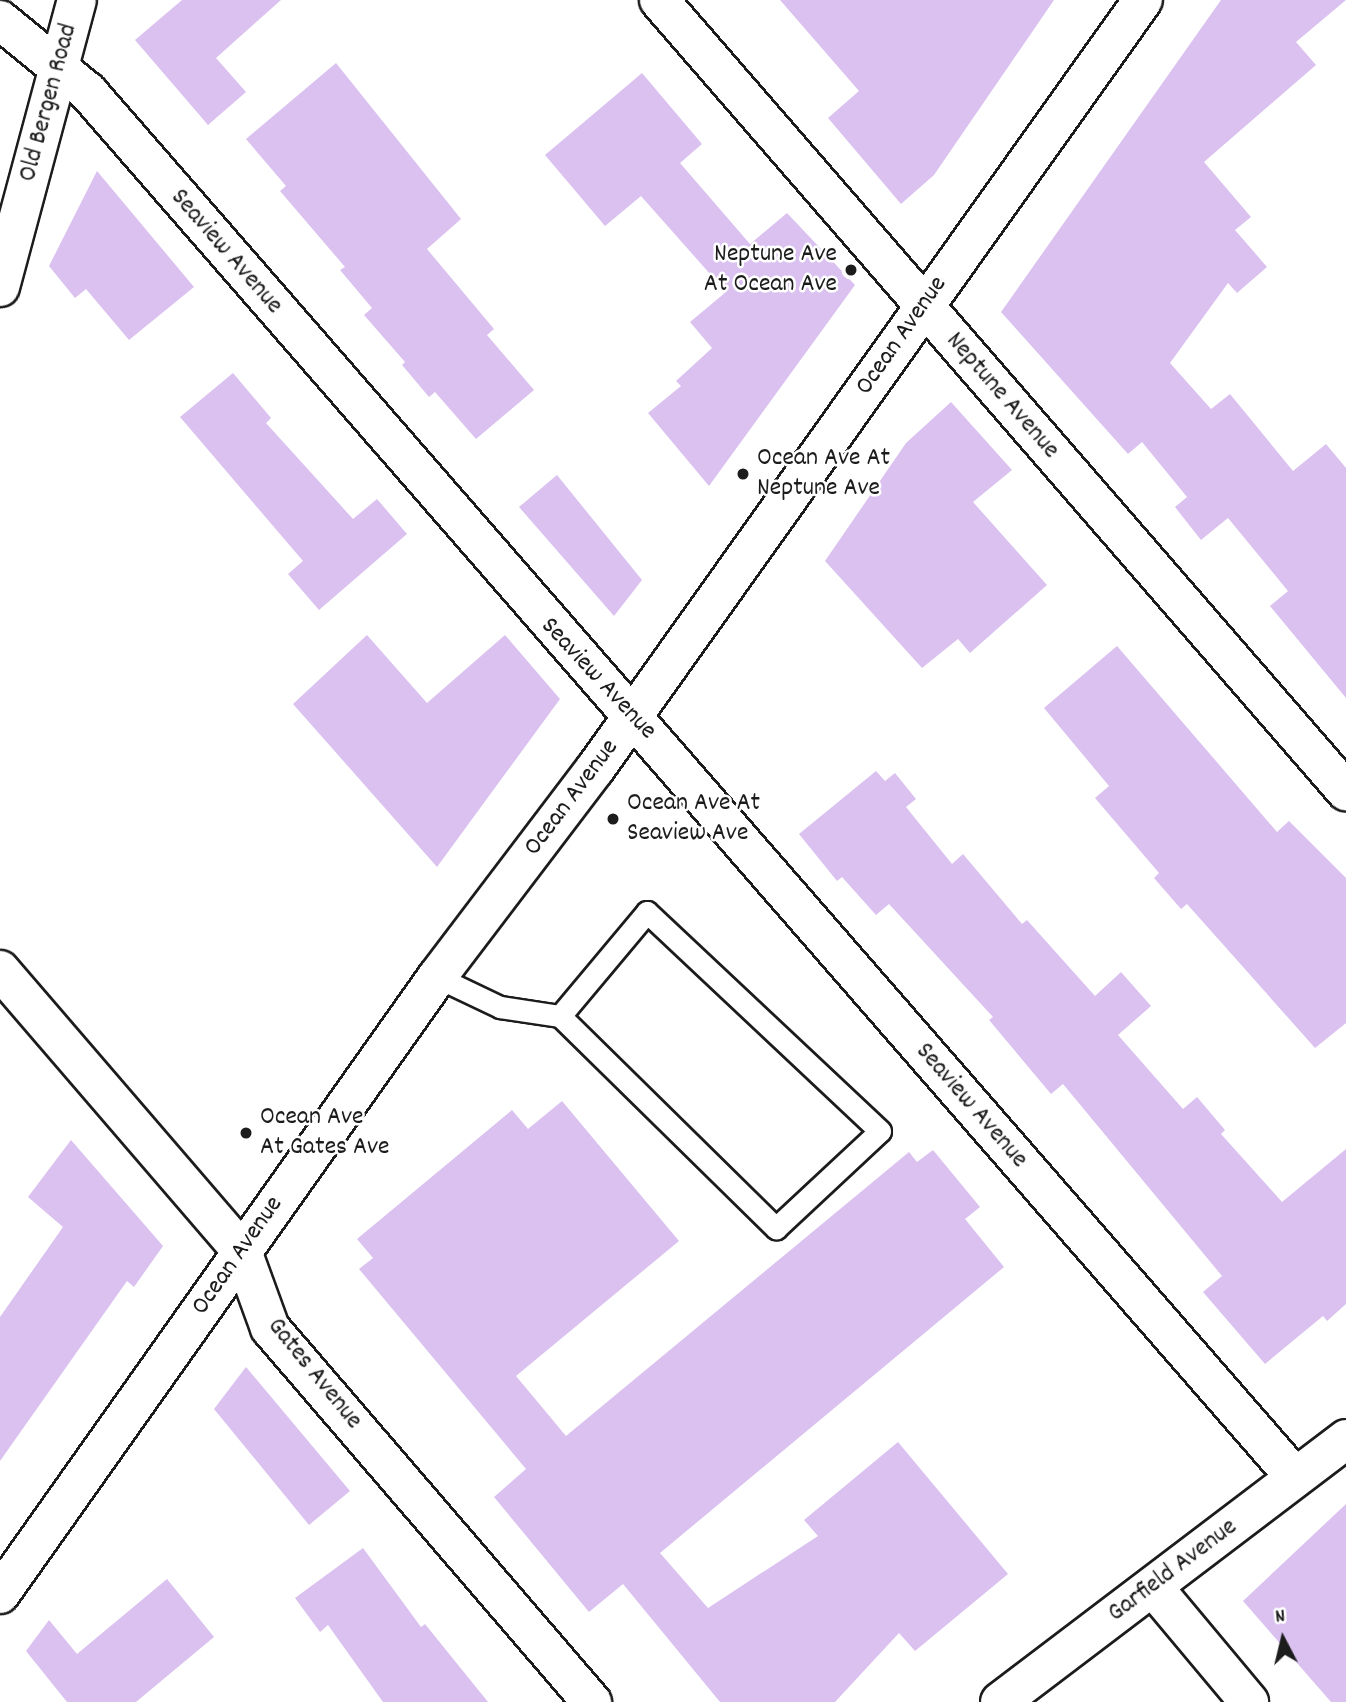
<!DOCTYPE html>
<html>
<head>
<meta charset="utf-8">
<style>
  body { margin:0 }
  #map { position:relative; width:1346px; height:1702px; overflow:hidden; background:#fff; font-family:Dekko,sans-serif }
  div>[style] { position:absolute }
  .building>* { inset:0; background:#dac1f0 }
  .roads { filter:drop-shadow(2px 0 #1c1c1c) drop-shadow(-2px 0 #1c1c1c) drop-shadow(0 2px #1c1c1c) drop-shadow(0 -2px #1c1c1c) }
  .service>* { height:21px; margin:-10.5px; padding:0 10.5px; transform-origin:10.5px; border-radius:10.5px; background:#fff }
  .minor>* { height:38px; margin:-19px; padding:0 19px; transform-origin:19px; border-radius:19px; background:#fff }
  .tertiary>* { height:38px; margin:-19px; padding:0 19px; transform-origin:19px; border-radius:19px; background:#fff }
  .secondary>* { height:38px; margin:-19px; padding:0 19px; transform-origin:19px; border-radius:19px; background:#fff }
  .dots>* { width:19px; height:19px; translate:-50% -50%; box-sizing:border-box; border:4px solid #fff; border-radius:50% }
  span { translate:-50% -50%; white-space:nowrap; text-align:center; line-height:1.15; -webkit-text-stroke:5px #fff; paint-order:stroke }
  .street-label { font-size:26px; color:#1c1c1c }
  .poi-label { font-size:26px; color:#1c1c1c }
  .right { translate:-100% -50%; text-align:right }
  .left { translate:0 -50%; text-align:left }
  .north { position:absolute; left:1248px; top:1604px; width:70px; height:70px; -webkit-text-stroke:5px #fff; paint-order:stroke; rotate:353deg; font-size:19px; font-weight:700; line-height:28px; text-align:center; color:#1c1c1c }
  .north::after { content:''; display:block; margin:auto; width:24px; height:32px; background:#1c1c1c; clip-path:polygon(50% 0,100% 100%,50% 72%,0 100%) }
</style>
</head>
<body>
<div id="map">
  <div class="building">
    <i style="clip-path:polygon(182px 0,281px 0,216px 58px,246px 92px,208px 125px,135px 40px)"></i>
    <i style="clip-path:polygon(780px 0,1054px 0,934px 175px,901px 204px,828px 118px,859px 91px)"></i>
    <i style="clip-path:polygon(1221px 0,1346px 0,1296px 42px,1316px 65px,1204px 162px,1251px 217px,1235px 230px,1267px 267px,1237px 293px,1228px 283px,1170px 363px,1211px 409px,1230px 394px,1293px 471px,1326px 444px,1346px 468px,1346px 698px,1270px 606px,1288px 591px,1228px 518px,1201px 540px,1175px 507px,1187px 497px,1142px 442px,1128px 454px,1001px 312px)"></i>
    <i style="clip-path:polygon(336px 63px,461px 219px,427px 249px,494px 329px,487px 335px,534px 390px,476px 439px,435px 392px,429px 397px,402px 365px,405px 362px,364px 315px,372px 308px,340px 270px,345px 267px,280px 191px,286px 186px,246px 139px)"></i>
    <i style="clip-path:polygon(642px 73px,702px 144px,680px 163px,750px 244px,787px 213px,855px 285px,709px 486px,648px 413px,681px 386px,676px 381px,712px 348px,690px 322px,726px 292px,641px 196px,605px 226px,545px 155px)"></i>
    <i style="clip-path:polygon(97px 171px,194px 287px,129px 340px,86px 289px,75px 298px,49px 266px)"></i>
    <i style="clip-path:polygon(233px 373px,271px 418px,266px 423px,353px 519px,377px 499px,407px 534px,319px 610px,288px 574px,303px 561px,180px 417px)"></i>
    <i style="clip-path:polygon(951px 402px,1012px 470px,973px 502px,1047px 585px,970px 653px,958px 639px,922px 668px,825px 561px,906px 443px)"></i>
    <i style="clip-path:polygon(557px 475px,642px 580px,614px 616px,519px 507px)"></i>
    <i style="clip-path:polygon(367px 635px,427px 703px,505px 635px,560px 699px,437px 867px,293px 704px)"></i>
    <i style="clip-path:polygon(1117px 646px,1277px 832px,1289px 821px,1346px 878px,1346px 1023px,1315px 1048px,1187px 904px,1181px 909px,1154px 878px,1159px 873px,1095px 798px,1109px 786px,1044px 708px)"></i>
    <i style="clip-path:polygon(876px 771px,885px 781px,895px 773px,916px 799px,906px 807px,952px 864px,963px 854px,1022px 924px,1027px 920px,1095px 996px,1121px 972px,1151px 1006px,1118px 1035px,1183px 1109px,1197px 1097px,1225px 1130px,1221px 1134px,1282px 1202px,1346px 1149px,1346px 1304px,1327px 1321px,1323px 1316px,1265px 1364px,1203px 1292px,1222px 1276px,1063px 1084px,1051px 1094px,989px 1020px,993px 1017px,889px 904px,876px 915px,842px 877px,837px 881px,799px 834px)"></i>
    <i style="clip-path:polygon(562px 1101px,679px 1241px,516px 1376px,566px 1436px,909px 1152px,917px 1162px,933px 1150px,980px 1207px,965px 1219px,1004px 1267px,660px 1553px,708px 1608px,818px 1536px,804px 1520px,898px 1442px,1008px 1574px,915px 1651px,899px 1633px,835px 1702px,720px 1702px,623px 1584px,589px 1612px,494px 1497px,526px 1469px,359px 1269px,373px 1258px,357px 1239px,512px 1110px,528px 1129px)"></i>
    <i style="clip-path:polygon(71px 1140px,163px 1246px,134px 1287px,127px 1281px,0 1461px,0 1317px,63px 1227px,28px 1197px)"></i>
    <i style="clip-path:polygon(246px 1367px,350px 1491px,309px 1525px,214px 1409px)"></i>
    <i style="clip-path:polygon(1346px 1504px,1346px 1702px,1331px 1702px,1243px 1601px)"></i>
    <i style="clip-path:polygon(363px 1548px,421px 1627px,425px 1624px,488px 1702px,383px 1702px,328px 1625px,320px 1632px,295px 1598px)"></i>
    <i style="clip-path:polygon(167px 1579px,214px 1637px,136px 1702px,67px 1702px,26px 1651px,49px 1620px,77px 1654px)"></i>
  </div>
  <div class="roads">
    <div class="service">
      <i style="left:437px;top:977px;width:70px;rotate:25.5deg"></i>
      <i style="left:500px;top:1007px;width:61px;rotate:8.5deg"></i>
      <i style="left:560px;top:1016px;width:303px;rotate:44.5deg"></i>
      <i style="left:776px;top:1228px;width:142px;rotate:-43deg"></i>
      <i style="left:880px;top:1131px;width:320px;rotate:-136.8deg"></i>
      <i style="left:647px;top:912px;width:136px;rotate:129.9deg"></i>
    </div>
    <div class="minor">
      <i style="left:659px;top:0;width:1048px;rotate:49.03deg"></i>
      <i style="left:0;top:20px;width:114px;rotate:39.3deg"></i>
      <i style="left:88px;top:92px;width:1837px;rotate:48.93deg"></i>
      <i style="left:0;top:970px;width:371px;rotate:49.3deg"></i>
      <i style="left:242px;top:1251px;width:82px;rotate:70deg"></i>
      <i style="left:270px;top:1328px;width:494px;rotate:49.3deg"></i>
      <i style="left:1153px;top:1587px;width:150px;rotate:50.1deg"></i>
    </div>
    <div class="tertiary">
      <i style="left:0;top:1594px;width:756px;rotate:-54.69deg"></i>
      <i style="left:437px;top:977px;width:261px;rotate:-52.8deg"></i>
      <i style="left:595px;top:769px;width:944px;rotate:-54.53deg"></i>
    </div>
    <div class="secondary">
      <i style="left:0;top:287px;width:297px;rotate:-75deg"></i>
      <i style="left:1000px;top:1702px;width:435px;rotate:-37.2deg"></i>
    </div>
  </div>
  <div class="dots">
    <i style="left:851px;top:270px;background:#1c1c1c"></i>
    <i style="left:743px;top:474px;background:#1c1c1c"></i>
    <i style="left:613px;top:819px;background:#1c1c1c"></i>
    <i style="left:246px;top:1133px;background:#1c1c1c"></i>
  </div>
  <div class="street-label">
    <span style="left:49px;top:103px;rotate:-75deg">Old Bergen Road</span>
    <span style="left:226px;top:252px;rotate:49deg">Seaview Avenue</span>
    <span style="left:902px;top:336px;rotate:-55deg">Ocean Avenue</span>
    <span style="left:1002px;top:396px;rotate:49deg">Neptune Avenue</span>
    <span style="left:598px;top:679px;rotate:47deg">Seaview Avenue</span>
    <span style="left:572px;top:798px;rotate:-53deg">Ocean Avenue</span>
    <span style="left:971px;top:1106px;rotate:49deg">Seaview Avenue</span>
    <span style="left:238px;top:1256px;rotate:-55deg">Ocean Avenue</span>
    <span style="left:314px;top:1374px;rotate:51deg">Gates Avenue</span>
    <span style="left:1173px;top:1571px;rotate:-37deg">Garfield Avenue</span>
  </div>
  <div class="poi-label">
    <span class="right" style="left:837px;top:270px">Neptune Ave<br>At Ocean Ave</span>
    <span class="left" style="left:757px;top:474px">Ocean Ave At<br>Neptune Ave</span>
    <span class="left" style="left:627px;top:819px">Ocean Ave At<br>Seaview Ave</span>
    <span class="left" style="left:260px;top:1133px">Ocean Ave<br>At Gates Ave</span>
  </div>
  <div class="north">N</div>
</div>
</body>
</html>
